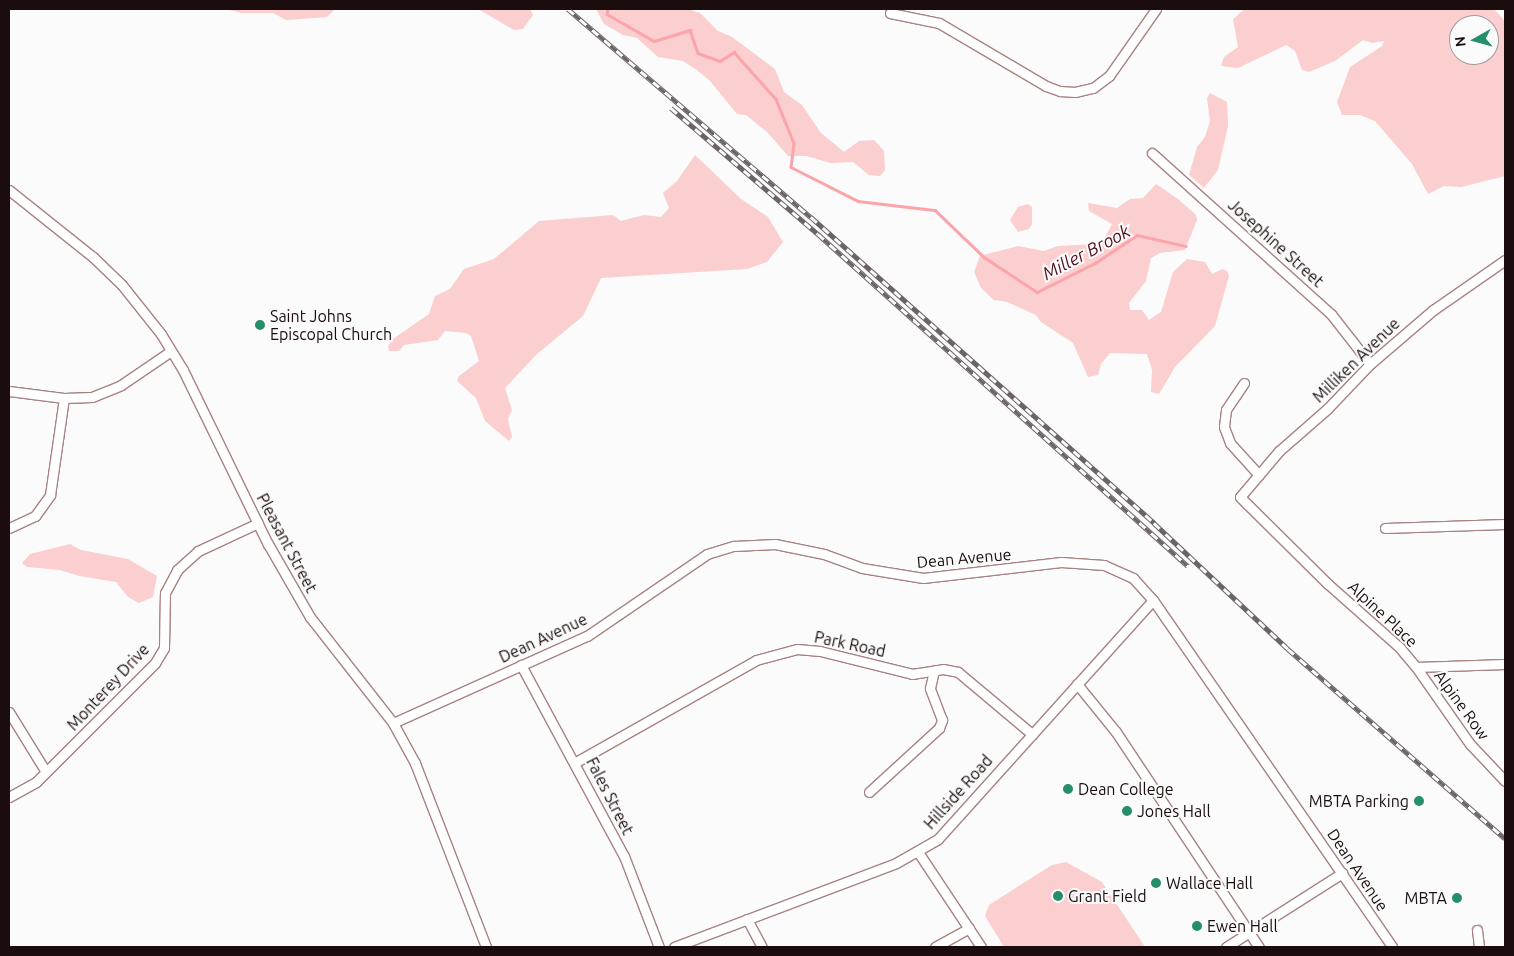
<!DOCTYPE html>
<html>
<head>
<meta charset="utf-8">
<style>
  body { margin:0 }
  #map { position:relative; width:1514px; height:956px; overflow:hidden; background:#fbfbfb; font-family:Ubuntu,sans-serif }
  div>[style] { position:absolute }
  .green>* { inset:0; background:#fbcecf }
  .stream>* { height:2.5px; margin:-1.25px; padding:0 1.25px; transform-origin:1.25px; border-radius:1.25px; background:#fba4a9 }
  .roads { filter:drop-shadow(1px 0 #a88283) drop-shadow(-1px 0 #a88283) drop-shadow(0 1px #a88283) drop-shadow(0 -1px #a88283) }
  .minor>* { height:9px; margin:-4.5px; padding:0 4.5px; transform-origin:4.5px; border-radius:4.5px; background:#fff }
  .rail>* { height:4.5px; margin-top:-2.25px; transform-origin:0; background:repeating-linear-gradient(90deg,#fbfbfb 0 8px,#6c6364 0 16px); box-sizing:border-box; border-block:1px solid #6c6364 }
  .dots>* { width:14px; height:14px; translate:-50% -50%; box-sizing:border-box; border:2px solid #fbfbfb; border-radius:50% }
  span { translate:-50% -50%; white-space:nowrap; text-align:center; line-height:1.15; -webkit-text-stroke:4px #fbfbfb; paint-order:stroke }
  .street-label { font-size:16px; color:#1b0d0e }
  .poi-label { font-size:16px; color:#1b0d0e }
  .left { translate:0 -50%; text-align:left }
  .right { translate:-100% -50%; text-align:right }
  .water-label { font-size:18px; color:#500f1a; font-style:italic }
  .frame { position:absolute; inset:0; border:10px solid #1b0d0e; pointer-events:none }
  .north { position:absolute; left:1449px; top:15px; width:50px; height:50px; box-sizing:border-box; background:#fbfbfb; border:1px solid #a19c9c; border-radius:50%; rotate:263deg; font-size:14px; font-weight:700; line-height:20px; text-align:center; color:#1b0d0e }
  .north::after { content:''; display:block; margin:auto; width:18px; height:22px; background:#258e6b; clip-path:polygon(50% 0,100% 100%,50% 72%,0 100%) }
</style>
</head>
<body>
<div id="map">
  <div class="green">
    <i style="clip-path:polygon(225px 9px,335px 9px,327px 17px,286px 20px,273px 13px,242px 13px)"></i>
    <i style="clip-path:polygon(478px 9px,530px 9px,533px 15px,523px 29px,514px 30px)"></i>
    <i style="clip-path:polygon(596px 9px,688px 9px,700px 13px,718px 31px,732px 37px,775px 69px,784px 92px,802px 105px,821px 133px,844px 152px,859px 141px,874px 140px,884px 151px,885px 170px,880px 176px,869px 175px,853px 162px,831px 163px,806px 156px,788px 156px,768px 133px,746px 115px,737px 114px,710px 81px,697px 70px,683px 61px,658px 57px,637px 38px,623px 35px,604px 24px)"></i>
    <i style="clip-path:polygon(evenodd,1245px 9px,1494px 9px,1505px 21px,1505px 176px,1461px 187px,1444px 186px,1428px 194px,1412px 164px,1375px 121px,1360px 115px,1342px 115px,1337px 102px,1350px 67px,1382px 46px,1384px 41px,1372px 43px,1363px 40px,1335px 61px,1309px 72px,1302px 70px,1295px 51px,1286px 45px,1238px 68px,1221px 66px,1224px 57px,1238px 47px,1233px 19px,1245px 9px,1459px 25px,1489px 25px,1489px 55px,1459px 55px,1459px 25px)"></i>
    <i style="clip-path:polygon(1210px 93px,1227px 102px,1228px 126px,1218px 170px,1204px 188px,1189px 175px,1197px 147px,1205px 137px,1210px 121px,1207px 98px)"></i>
    <i style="clip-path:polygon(695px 155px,741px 199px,768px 217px,783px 242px,767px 262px,747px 269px,601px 278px,583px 316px,537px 354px,505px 388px,512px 410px,508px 419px,512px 437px,509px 441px,485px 421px,476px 398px,457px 381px,459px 376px,479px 361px,471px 336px,466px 333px,445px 331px,438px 340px,404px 345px,399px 351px,389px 351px,388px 346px,393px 339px,429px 314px,435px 296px,450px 289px,464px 269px,494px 259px,539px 221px,613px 215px,621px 221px,644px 215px,661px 217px,669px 208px,663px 193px,677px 181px)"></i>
    <i style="clip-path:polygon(1156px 184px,1178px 199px,1196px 215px,1197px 220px,1185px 250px,1160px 253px,1151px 258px,1146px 281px,1129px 303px,1130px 310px,1142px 310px,1149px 320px,1161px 312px,1173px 272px,1187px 259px,1205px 262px,1212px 274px,1222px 269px,1227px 271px,1229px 276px,1215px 326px,1175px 367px,1159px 394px,1151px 392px,1152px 370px,1147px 354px,1110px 353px,1101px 364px,1098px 375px,1088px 377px,1073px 343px,1041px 322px,1036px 315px,1007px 302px,994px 300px,981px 288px,974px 272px,980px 256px,1018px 246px,1044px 251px,1058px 246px,1095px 244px,1105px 237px,1112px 224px,1089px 211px,1088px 203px,1117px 208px,1130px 199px,1143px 198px)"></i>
    <i style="clip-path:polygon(1028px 204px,1032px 207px,1032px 224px,1029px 229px,1018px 232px,1010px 220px,1018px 207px)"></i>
    <i style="clip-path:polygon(70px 544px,81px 550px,128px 559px,157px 576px,153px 597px,139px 603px,128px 597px,116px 582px,79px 576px,60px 570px,27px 567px,22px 563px,30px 554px)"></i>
    <i style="clip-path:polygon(1066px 862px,1102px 882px,1145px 947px,1004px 947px,985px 916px,989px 905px,1052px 865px)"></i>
  </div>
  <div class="stream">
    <i style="left:608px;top:9px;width:5px;rotate:101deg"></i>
    <i style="left:607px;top:14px;width:54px;rotate:29.9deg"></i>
    <i style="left:654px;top:41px;width:38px;rotate:-17deg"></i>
    <i style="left:690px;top:30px;width:24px;rotate:71deg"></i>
    <i style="left:698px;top:53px;width:23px;rotate:20deg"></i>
    <i style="left:720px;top:61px;width:17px;rotate:-33deg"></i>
    <i style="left:734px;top:52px;width:63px;rotate:48.2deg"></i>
    <i style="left:776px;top:99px;width:48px;rotate:67.8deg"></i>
    <i style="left:794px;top:143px;width:24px;rotate:97deg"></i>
    <i style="left:791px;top:167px;width:75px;rotate:26.9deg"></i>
    <i style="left:858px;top:201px;width:78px;rotate:6.7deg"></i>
    <i style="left:935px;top:210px;width:68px;rotate:43.8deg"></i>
    <i style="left:984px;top:257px;width:64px;rotate:33.4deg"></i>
    <i style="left:1037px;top:292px;width:65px;rotate:-26.6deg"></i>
    <i style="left:1095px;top:263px;width:50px;rotate:-33.7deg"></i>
    <i style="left:1137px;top:235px;width:50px;rotate:12.7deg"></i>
  </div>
  <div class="roads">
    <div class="minor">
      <i style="left:890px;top:13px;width:50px;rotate:11.5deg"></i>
      <i style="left:939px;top:23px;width:124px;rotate:30.5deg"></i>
      <i style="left:1046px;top:86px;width:15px;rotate:20deg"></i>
      <i style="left:1060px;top:91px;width:15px;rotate:4deg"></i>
      <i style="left:1075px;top:92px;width:18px;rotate:-13deg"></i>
      <i style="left:1093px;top:88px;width:20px;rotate:-37deg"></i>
      <i style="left:1109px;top:76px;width:82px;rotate:-55deg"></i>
      <i style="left:1152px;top:153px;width:241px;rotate:42deg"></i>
      <i style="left:1331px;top:314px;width:63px;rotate:52deg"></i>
      <i style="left:9px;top:190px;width:107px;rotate:38.6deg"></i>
      <i style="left:93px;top:257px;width:40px;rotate:44deg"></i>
      <i style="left:122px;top:285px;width:63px;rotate:51.5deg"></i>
      <i style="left:161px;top:334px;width:42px;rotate:58.6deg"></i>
      <i style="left:183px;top:370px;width:194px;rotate:64deg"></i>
      <i style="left:268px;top:544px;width:84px;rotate:60.1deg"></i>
      <i style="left:310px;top:617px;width:135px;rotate:51.9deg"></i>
      <i style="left:393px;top:723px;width:46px;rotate:61.2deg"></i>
      <i style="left:415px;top:763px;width:197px;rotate:68.9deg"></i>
      <i style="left:1505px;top:260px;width:88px;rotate:145.2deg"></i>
      <i style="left:1433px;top:310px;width:83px;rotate:139.4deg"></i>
      <i style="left:1370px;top:364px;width:62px;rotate:133.7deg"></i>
      <i style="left:1327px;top:409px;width:64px;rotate:138.8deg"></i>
      <i style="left:1279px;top:451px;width:60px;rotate:130.3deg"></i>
      <i style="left:1240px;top:497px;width:124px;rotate:44.7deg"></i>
      <i style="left:1328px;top:584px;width:96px;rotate:41.6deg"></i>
      <i style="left:1400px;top:648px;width:25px;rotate:50deg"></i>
      <i style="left:1416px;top:667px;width:89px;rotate:-1.9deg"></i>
      <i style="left:1244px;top:383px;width:32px;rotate:124deg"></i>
      <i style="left:1226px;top:410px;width:17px;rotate:97deg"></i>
      <i style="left:1224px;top:427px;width:17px;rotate:69deg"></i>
      <i style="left:1230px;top:443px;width:43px;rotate:47.8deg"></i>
      <i style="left:9px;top:391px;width:55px;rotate:7.3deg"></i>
      <i style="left:64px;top:398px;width:28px;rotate:-2deg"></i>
      <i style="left:92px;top:397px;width:31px;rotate:-22deg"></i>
      <i style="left:121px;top:385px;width:60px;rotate:-34.2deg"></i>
      <i style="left:9px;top:528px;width:29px;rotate:-25deg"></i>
      <i style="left:35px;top:516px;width:26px;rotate:-54deg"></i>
      <i style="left:50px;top:495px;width:98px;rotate:-81.8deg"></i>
      <i style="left:1385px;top:528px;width:120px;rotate:-1.9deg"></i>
      <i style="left:521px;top:665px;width:217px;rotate:61.7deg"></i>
      <i style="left:624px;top:856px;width:97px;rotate:69deg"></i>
      <i style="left:1416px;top:667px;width:94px;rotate:55deg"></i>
      <i style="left:1470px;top:744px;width:51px;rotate:46.6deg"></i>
      <i style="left:1077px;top:684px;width:62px;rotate:50.9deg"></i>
      <i style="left:1116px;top:732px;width:258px;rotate:56.4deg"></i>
      <i style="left:9px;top:712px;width:70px;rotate:58.3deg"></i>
      <i style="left:393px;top:723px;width:213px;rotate:-24.2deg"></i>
      <i style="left:587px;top:636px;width:145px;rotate:-34.3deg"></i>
      <i style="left:707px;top:554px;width:28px;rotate:-17deg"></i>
      <i style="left:734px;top:546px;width:41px;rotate:-2.8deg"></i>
      <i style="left:775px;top:544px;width:50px;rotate:11.5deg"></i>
      <i style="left:824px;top:554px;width:40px;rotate:20.2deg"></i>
      <i style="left:862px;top:568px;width:62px;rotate:9.3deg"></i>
      <i style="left:923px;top:578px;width:139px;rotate:-6.6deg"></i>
      <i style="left:1061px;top:562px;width:43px;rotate:4deg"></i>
      <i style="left:1104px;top:565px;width:32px;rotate:24deg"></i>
      <i style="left:1133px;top:578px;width:30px;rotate:48deg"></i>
      <i style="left:1153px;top:600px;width:421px;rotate:55.4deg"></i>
      <i style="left:576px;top:762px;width:207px;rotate:-29.5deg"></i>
      <i style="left:756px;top:660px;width:42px;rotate:-15deg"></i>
      <i style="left:797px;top:649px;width:23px;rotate:5deg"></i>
      <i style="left:820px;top:651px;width:95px;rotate:14deg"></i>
      <i style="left:912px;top:674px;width:31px;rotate:-9deg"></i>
      <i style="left:943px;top:669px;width:15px;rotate:11deg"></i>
      <i style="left:958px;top:672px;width:97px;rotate:40deg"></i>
      <i style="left:869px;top:792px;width:95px;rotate:-42.4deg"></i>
      <i style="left:939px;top:728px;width:9px;rotate:-69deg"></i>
      <i style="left:942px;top:720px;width:34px;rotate:-111deg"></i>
      <i style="left:930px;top:688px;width:18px;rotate:-77deg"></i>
      <i style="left:9px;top:797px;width:31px;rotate:-29deg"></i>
      <i style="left:36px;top:782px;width:168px;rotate:-45deg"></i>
      <i style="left:155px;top:663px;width:17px;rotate:-59deg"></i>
      <i style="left:164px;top:648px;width:55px;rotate:-89deg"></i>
      <i style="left:165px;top:593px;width:26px;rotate:-62deg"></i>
      <i style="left:177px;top:570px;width:28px;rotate:-42deg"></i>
      <i style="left:198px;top:551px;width:66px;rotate:-25deg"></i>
      <i style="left:918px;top:852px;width:114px;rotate:56.4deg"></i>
      <i style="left:747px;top:919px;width:32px;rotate:62deg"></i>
      <i style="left:1477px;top:930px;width:17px;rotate:83deg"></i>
      <i style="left:674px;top:947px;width:237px;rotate:-20.7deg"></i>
      <i style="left:896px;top:863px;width:48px;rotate:-29.7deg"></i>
      <i style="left:938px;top:839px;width:321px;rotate:-48deg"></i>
      <i style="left:935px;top:947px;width:39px;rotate:-29deg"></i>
      <i style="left:1226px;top:947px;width:138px;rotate:-32.5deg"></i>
    </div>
  </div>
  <div class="rail">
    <i style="left:568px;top:9px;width:320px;rotate:40.6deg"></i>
    <i style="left:811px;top:217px;width:460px;rotate:41.7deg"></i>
    <i style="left:1154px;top:523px;width:184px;rotate:43.2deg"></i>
    <i style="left:1288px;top:649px;width:288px;rotate:41.1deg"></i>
    <i style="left:671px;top:108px;width:194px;rotate:40.6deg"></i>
    <i style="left:818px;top:234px;width:497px;rotate:41.9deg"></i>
  </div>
  <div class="dots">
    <i style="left:260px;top:325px;background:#258e6b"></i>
    <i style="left:1068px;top:789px;background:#258e6b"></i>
    <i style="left:1419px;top:801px;background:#258e6b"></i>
    <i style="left:1127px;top:811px;background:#258e6b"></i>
    <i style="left:1156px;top:883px;background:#258e6b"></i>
    <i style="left:1058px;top:896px;background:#258e6b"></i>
    <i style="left:1457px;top:898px;background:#258e6b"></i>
    <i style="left:1197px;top:926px;background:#258e6b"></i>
  </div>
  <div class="street-label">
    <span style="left:1276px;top:243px;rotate:42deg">Josephine Street</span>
    <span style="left:1356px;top:360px;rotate:-44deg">Milliken Avenue</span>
    <span style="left:287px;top:543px;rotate:62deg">Pleasant Street</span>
    <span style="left:964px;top:558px;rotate:-5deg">Dean Avenue</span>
    <span style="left:1383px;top:614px;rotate:43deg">Alpine Place</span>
    <span style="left:543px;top:638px;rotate:-25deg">Dean Avenue</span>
    <span style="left:850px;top:644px;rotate:12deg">Park Road</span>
    <span style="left:108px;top:687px;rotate:-47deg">Monterey Drive</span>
    <span style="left:1462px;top:705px;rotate:54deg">Alpine Row</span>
    <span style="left:958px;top:792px;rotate:-48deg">Hillside Road</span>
    <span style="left:610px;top:796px;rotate:63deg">Fales Street</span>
    <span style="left:1358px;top:870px;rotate:56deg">Dean Avenue</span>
  </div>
  <div class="poi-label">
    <span class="left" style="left:270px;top:325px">Saint Johns<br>Episcopal Church</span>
    <span class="left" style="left:1078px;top:789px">Dean College</span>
    <span class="right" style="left:1409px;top:801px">MBTA Parking</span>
    <span class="left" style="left:1137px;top:811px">Jones Hall</span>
    <span class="left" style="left:1166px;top:883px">Wallace Hall</span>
    <span class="left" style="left:1068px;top:896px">Grant Field</span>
    <span class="right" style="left:1447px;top:898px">MBTA</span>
    <span class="left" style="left:1207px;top:926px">Ewen Hall</span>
  </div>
  <div class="water-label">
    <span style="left:1086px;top:252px;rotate:-28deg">Miller Brook</span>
  </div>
  <div class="frame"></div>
  <div class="north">N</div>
</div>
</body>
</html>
